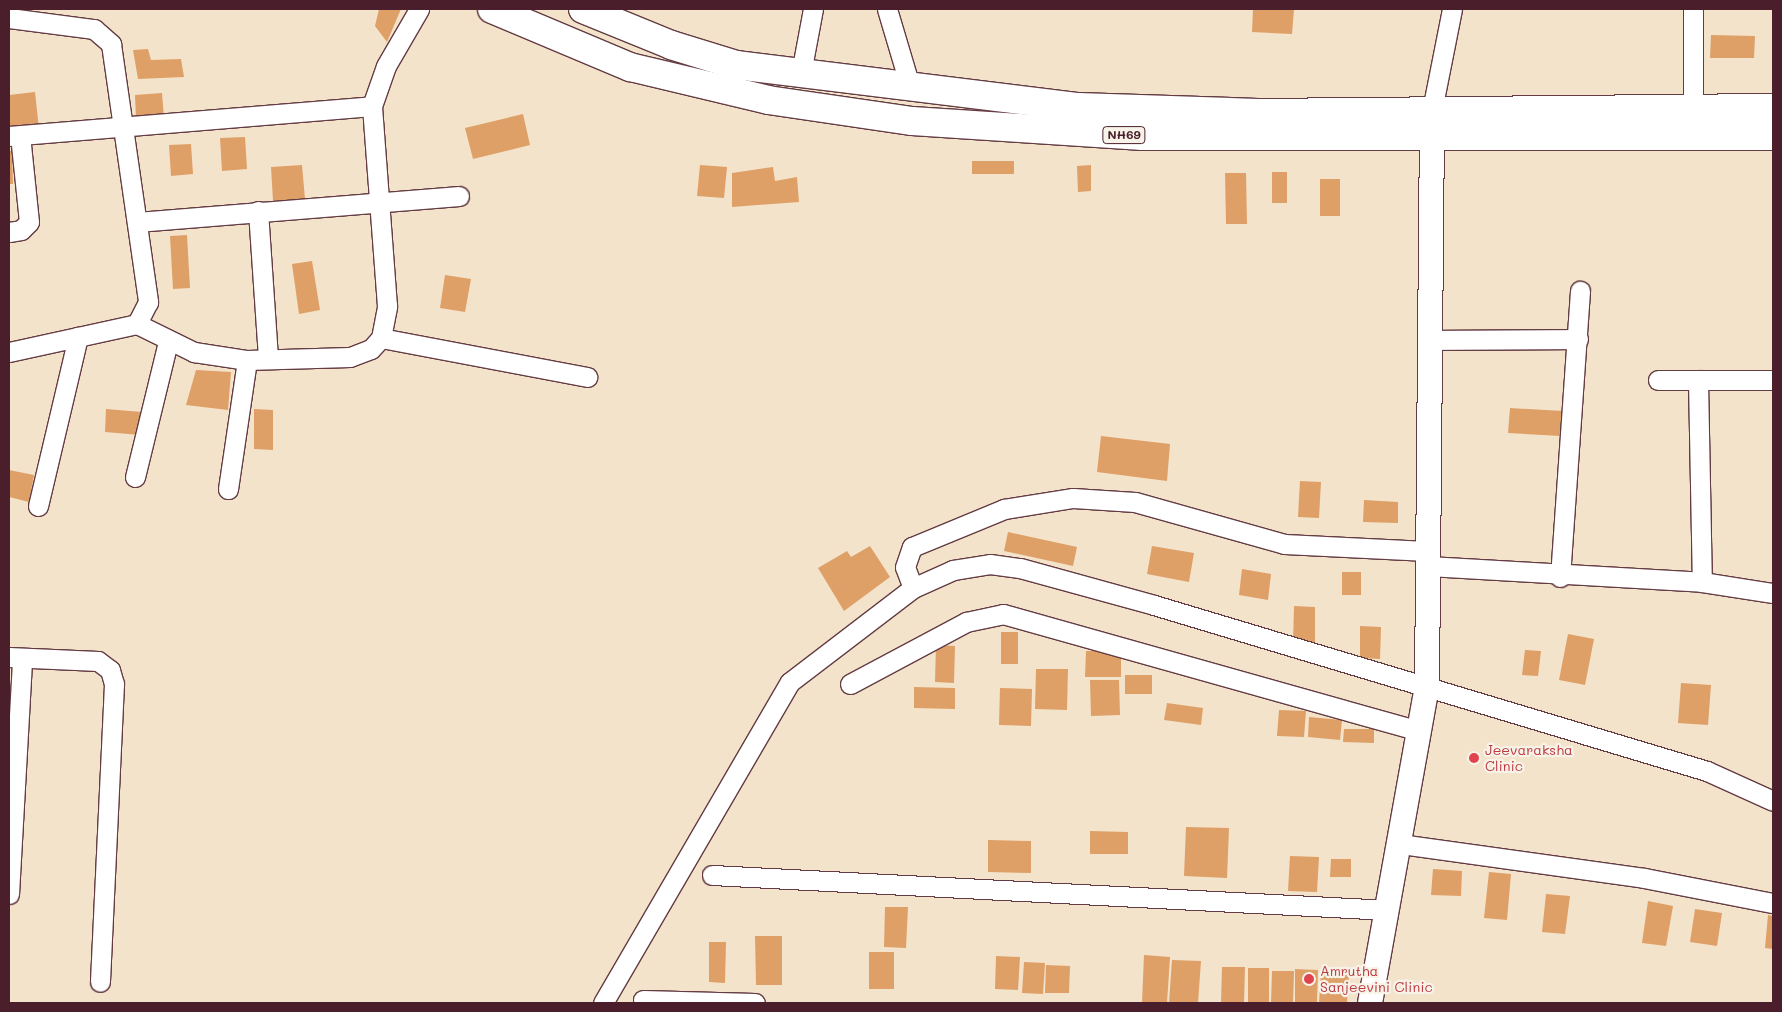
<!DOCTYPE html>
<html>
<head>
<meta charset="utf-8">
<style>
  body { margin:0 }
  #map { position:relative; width:1782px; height:1012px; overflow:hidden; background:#f4e3cb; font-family:Mali,sans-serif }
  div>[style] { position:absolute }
  .building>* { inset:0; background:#dea067 }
  .roads { filter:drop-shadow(1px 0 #643c43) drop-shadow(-1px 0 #643c43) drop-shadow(0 1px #643c43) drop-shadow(0 -1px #643c43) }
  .minor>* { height:19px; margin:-9.5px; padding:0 9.5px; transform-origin:9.5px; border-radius:9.5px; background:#fff }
  .major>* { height:24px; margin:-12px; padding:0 12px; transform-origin:12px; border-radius:12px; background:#fff }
  .highway>* { height:28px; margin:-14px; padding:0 14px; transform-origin:14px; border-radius:14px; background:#fff }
  .dots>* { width:14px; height:14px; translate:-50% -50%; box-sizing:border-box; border:2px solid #f7f3e8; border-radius:50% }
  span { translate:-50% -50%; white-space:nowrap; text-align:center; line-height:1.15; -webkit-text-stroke:4.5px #f7f3e8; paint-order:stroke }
  .shield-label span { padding:1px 4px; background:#f7f3e8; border:1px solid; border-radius:4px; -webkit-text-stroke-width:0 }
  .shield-label { font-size:12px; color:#4a1f2b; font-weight:700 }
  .health-label { font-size:14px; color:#be3a42 }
  .left { translate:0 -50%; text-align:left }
  .frame { position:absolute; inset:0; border:10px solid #4a1f2b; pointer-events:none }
</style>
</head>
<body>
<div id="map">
  <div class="building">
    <i style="clip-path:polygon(379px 9px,401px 9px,387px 42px,375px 26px)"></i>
    <i style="clip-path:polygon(1253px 9px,1294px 9px,1292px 34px,1252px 32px)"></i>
    <i style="clip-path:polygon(1711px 35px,1755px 36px,1754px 58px,1710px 58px)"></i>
    <i style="clip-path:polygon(148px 49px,151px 60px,181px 59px,184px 77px,138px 79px,133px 50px)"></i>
    <i style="clip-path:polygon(35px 92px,39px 129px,9px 132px,9px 95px)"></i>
    <i style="clip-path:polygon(162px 93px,164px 118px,136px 119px,135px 95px)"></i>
    <i style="clip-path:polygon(523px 114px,530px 145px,473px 159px,465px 128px)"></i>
    <i style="clip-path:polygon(245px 137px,247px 169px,222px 171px,220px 138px)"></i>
    <i style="clip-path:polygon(191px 144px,193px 174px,171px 176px,169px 145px)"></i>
    <i style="clip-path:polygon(9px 151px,12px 151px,13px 184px,9px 184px)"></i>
    <i style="clip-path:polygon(972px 161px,1014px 161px,1014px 174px,972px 174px)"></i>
    <i style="clip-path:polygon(302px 165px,305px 199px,273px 201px,271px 167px)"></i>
    <i style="clip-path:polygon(700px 165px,727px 167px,724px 198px,697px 196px)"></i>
    <i style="clip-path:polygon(1091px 165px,1091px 191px,1078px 192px,1077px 166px)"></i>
    <i style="clip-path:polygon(773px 167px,775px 181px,797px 177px,799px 202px,732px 207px,732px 173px)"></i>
    <i style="clip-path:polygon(1272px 172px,1287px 172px,1287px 203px,1272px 203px)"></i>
    <i style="clip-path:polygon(1225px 173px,1246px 173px,1247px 224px,1226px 224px)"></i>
    <i style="clip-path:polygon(1320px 179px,1340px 179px,1340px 216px,1320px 216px)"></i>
    <i style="clip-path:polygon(187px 235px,190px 288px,173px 289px,170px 236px)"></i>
    <i style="clip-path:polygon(312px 261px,320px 310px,299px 314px,292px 264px)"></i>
    <i style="clip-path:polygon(445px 275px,471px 279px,465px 312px,440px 308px)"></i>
    <i style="clip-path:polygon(196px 370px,231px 372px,228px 410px,186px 405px)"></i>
    <i style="clip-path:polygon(1510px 408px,1563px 411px,1561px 436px,1508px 433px)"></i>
    <i style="clip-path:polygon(106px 409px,142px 412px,140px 435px,105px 432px)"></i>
    <i style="clip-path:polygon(254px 409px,273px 410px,273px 450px,254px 449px)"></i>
    <i style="clip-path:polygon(1101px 436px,1170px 444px,1167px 481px,1097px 472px)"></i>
    <i style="clip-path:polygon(9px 470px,34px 475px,29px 502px,9px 497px)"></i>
    <i style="clip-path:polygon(1300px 481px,1321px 482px,1319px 518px,1298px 517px)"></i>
    <i style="clip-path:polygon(1364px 500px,1398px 502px,1398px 523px,1363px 522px)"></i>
    <i style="clip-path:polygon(1008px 532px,1077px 547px,1073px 566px,1004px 551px)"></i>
    <i style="clip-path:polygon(870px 546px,890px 577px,844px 611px,818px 568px,847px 551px,851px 557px)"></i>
    <i style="clip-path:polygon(1152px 546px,1194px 553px,1189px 582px,1147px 574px)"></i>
    <i style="clip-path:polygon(1242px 569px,1271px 574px,1268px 600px,1239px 595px)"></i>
    <i style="clip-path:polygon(1342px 572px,1361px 572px,1361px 595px,1342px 595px)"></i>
    <i style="clip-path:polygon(1294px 606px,1315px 607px,1315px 647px,1293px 645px)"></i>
    <i style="clip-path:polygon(1360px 626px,1381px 627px,1380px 659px,1360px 658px)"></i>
    <i style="clip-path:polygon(1001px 632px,1018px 632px,1018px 664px,1001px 664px)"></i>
    <i style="clip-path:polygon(1568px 634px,1594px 639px,1585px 685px,1559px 680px)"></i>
    <i style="clip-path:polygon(936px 645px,955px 646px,954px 683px,935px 682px)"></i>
    <i style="clip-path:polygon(1525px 650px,1541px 651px,1538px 676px,1522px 675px)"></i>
    <i style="clip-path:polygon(1086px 651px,1121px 651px,1121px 677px,1085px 677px)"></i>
    <i style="clip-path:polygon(1036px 669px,1068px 669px,1067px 710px,1035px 709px)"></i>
    <i style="clip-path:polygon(1125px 675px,1152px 675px,1152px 694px,1125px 694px)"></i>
    <i style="clip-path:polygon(1090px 680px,1119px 680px,1120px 715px,1091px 716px)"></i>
    <i style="clip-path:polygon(1681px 683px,1711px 685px,1708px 725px,1678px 723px)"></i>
    <i style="clip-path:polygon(914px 687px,955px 688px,955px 709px,914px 708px)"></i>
    <i style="clip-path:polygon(1000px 688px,1032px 689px,1031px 726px,999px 725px)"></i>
    <i style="clip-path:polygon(1167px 703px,1203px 708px,1201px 725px,1164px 720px)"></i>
    <i style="clip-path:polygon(1279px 710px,1306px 711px,1304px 737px,1277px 736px)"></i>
    <i style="clip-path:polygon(1309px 717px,1342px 720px,1340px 740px,1308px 737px)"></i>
    <i style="clip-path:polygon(1344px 729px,1374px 729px,1374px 743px,1343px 742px)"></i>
    <i style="clip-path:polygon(1186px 827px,1229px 828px,1227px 878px,1184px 876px)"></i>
    <i style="clip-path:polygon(1090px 831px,1128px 832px,1128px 854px,1090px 854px)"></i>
    <i style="clip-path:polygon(988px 840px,1031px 841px,1031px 873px,988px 872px)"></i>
    <i style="clip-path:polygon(1290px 856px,1319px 857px,1317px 892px,1288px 891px)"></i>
    <i style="clip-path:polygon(1331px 859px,1351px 859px,1351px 877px,1330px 877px)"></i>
    <i style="clip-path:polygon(1433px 869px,1462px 871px,1461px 896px,1431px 895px)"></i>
    <i style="clip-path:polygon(1489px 872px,1511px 874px,1507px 920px,1484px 918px)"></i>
    <i style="clip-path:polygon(1546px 894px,1570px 896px,1565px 934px,1542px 932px)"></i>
    <i style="clip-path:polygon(1648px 901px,1673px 906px,1666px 946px,1642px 943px)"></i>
    <i style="clip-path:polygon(885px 907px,908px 907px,906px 948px,884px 947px)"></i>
    <i style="clip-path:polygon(1695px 909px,1722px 913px,1717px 946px,1690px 942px)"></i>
    <i style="clip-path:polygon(1768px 915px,1773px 916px,1773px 949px,1765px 948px)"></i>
    <i style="clip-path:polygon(755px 936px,782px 936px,782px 985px,756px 985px)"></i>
    <i style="clip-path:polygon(709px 942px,726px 942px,725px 983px,709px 982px)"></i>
    <i style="clip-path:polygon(869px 952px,894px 952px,894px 989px,869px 989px)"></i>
    <i style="clip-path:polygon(1144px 955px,1170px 957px,1167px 1003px,1142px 1003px)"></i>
    <i style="clip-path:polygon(996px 956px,1020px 957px,1018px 990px,995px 989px)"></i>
    <i style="clip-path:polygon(1172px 960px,1201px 961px,1198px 1003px,1169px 1003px)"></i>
    <i style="clip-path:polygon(1024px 962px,1045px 963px,1043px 994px,1022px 993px)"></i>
    <i style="clip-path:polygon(1046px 965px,1070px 966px,1069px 993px,1045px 993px)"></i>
    <i style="clip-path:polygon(1222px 967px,1245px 967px,1244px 1003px,1221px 1003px)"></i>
    <i style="clip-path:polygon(1248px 968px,1269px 968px,1269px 1003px,1248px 1003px)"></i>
    <i style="clip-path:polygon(1295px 969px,1318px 970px,1317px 1003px,1295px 1003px)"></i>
    <i style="clip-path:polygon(1321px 970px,1349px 972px,1347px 1003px,1319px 1003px)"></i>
    <i style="clip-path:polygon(1272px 971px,1294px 971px,1293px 1003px,1271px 1003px)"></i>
  </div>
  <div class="roads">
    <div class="minor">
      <i style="left:887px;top:9px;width:80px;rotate:73.4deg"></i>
      <i style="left:1693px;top:9px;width:100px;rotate:90deg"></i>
      <i style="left:9px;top:18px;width:86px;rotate:7.4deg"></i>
      <i style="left:94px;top:29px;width:23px;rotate:41deg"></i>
      <i style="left:111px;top:44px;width:261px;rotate:81.8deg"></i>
      <i style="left:148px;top:302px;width:25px;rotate:117deg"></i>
      <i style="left:137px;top:324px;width:131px;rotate:167.7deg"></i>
      <i style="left:801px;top:73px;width:65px;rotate:-79.4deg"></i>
      <i style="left:1432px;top:110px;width:103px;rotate:-78.8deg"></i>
      <i style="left:9px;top:136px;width:364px;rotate:-4.7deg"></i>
      <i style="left:258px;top:211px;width:148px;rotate:86.1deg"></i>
      <i style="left:137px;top:222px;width:323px;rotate:-4.6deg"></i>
      <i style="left:9px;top:232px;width:12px;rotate:-9deg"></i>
      <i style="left:21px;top:230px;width:11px;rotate:-45deg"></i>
      <i style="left:29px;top:222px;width:87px;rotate:-95.9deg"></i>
      <i style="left:137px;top:324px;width:64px;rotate:26.2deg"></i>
      <i style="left:194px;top:352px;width:54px;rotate:8.6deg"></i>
      <i style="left:247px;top:360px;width:103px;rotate:-1.7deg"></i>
      <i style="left:350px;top:357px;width:22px;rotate:-21deg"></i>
      <i style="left:371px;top:349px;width:15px;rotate:-48deg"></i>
      <i style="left:381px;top:338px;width:33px;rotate:-79deg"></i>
      <i style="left:387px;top:306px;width:201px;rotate:-94.3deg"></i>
      <i style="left:372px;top:106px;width:42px;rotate:-70.7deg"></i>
      <i style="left:386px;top:66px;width:66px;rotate:-59.9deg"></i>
      <i style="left:381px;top:338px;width:210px;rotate:10.7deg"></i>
      <i style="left:1430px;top:340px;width:148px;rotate:-0.4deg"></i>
      <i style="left:1658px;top:380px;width:115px"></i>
      <i style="left:1698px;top:380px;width:202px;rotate:88.9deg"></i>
      <i style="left:135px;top:477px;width:139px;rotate:-76.3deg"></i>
      <i style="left:228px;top:489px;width:130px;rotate:-81.6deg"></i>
      <i style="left:38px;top:506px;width:174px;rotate:-76.7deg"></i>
      <i style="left:1428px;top:566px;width:274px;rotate:3.3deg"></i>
      <i style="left:1702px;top:582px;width:72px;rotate:8.8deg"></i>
      <i style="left:1560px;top:577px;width:287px;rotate:-86deg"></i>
      <i style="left:913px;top:588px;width:22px;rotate:-111deg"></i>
      <i style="left:905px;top:567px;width:21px;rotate:-71deg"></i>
      <i style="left:912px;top:547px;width:100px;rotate:-22.4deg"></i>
      <i style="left:1004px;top:509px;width:70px;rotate:-9.1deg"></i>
      <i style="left:1073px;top:498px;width:62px;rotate:3.7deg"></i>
      <i style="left:1135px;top:502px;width:155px;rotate:15.7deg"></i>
      <i style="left:1284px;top:544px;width:144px;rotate:2.8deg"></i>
      <i style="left:9px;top:657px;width:89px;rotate:2.6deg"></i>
      <i style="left:98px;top:661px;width:15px;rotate:37deg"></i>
      <i style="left:110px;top:670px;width:15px;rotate:74deg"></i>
      <i style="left:114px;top:684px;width:298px;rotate:92.7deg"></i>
      <i style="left:850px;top:684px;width:132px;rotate:-28.1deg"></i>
      <i style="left:966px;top:622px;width:38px;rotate:-12deg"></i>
      <i style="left:1003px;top:614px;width:433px;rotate:15.7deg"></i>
      <i style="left:1400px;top:844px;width:246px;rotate:7.9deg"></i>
      <i style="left:1644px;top:878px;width:131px;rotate:11deg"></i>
      <i style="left:712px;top:875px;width:677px;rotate:2.96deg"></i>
      <i style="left:9px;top:894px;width:236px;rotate:-86.8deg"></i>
      <i style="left:643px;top:1000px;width:112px;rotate:1.5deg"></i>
      <i style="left:603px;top:1003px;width:371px;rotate:-59.8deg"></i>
      <i style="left:790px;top:682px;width:155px;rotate:-37.4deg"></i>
      <i style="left:913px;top:588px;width:44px;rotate:-24.2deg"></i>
      <i style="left:953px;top:570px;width:37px;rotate:-9deg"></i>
      <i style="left:990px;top:564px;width:30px;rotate:8deg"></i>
      <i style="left:1020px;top:568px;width:139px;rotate:15.4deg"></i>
      <i style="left:1154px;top:605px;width:577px;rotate:16.71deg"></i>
      <i style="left:1707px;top:771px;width:72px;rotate:24.4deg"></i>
    </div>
    <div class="major">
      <i style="left:1370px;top:1003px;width:323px;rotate:-79.8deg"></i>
      <i style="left:1427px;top:685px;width:567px;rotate:-89.49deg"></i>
    </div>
    <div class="highway">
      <i style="left:492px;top:9px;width:150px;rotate:22.8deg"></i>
      <i style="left:630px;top:67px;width:142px;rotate:13.4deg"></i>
      <i style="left:768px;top:100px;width:146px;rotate:8.3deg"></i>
      <i style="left:912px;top:121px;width:231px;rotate:3.7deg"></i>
      <i style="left:1143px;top:136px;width:630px"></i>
      <i style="left:583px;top:9px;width:95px;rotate:22.2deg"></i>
      <i style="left:671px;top:45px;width:68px;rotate:17.1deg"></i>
      <i style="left:736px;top:65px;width:345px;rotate:7deg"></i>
      <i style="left:1078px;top:107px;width:180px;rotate:1.9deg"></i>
      <i style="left:1258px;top:113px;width:515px;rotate:-0.56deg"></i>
    </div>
  </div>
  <div class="dots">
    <i style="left:1474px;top:758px;background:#e0444e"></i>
    <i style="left:1309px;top:979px;background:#e0444e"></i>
  </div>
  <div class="shield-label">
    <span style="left:1124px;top:135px">NH69</span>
  </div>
  <div class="health-label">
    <span class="left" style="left:1485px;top:758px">Jeevaraksha<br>Clinic</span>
    <span class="left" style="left:1320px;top:979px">Amrutha<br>Sanjeevini Clinic</span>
  </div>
  <div class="frame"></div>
</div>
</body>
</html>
